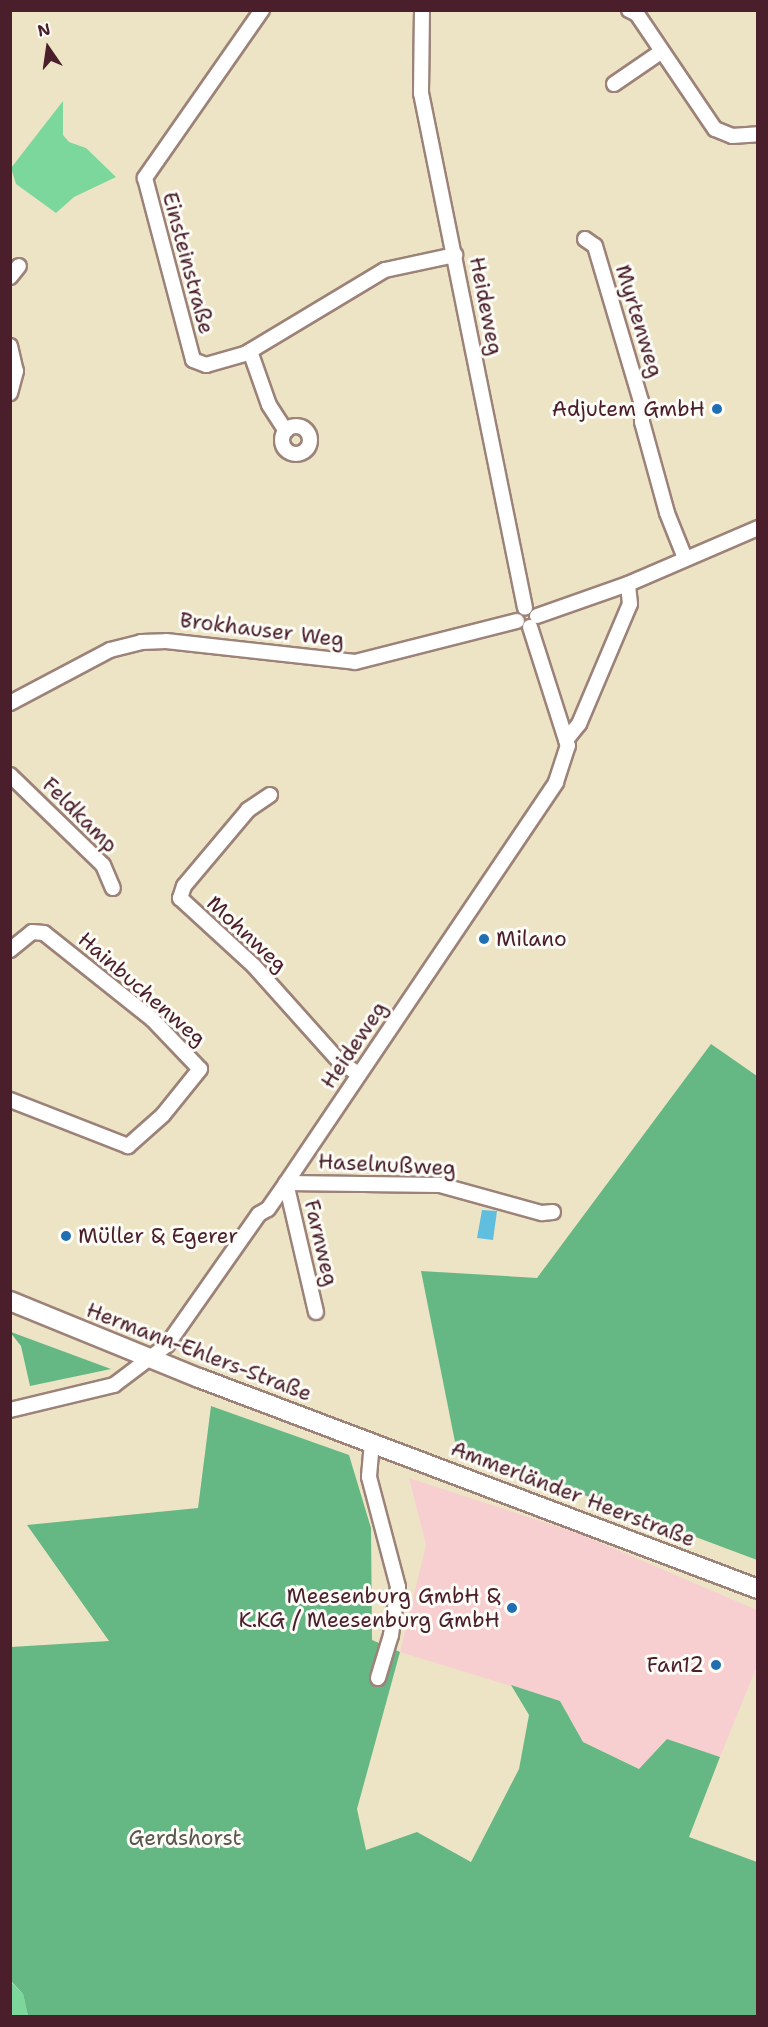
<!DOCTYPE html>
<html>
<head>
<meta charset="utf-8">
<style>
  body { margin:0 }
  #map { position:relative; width:768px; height:2027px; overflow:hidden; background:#ede4c6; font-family:"Shantell Sans",sans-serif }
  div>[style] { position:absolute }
  .built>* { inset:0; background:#f7cfd0 }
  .green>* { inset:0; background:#7cd79d }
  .forest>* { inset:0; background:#65b884 }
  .water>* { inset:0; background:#60bede }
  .roads { filter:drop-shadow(2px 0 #9c8278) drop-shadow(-2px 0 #9c8278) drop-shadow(0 2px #9c8278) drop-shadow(0 -2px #9c8278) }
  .minor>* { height:14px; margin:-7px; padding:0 7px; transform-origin:7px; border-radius:7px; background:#fff }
  .minor>.ring { margin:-7px; padding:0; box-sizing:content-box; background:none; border:14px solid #fff; border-radius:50% }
  .tertiary>* { height:18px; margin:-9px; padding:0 9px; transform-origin:9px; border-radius:9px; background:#fff }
  .dots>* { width:16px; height:16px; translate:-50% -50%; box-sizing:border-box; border:3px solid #fdfcf7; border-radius:50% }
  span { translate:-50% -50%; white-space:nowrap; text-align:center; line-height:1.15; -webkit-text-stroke:6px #fdfcf7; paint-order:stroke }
  .street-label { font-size:21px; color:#4a1f2b }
  .poi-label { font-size:21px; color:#4a1f2b }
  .right { translate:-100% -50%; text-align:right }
  .left { translate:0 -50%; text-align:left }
  .park-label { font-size:21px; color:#59564d }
  .frame { position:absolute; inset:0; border:12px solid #4a1f2b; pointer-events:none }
  .north { position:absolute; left:18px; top:18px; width:60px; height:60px; -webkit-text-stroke:4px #fdfcf7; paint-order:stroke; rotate:347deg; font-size:16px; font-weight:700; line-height:24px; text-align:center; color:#4a1f2b }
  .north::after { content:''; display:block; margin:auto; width:21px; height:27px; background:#4a1f2b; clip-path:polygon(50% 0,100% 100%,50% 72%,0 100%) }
</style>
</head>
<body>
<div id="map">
  <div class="built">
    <i style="clip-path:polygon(409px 1478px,580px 1534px,757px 1610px,757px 1666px,720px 1757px,667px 1739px,640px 1769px,583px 1742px,560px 1701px,400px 1652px,426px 1545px)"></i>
  </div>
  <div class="green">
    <i style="clip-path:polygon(63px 101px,63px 135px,69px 142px,86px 148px,116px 177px,74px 197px,56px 213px,16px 184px,11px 168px)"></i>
    <i style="clip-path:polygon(10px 1981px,23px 1994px,28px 2016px,11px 2016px)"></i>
  </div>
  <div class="forest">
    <i style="clip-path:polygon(711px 1044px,757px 1076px,757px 1560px,456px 1447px,421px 1271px,537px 1278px)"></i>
    <i style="clip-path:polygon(10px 1332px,11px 1332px,111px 1369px,30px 1386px,21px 1346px)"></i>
    <i style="clip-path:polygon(211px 1406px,349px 1455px,371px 1528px,372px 1640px,400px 1652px,357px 1809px,366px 1850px,417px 1832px,471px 1862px,519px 1769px,529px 1715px,511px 1685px,560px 1701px,583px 1742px,639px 1769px,667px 1739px,720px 1757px,689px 1837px,757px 1862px,757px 2016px,28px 2016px,23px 1994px,11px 1981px,11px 1647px,109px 1641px,27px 1525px,198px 1508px)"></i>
  </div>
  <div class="water">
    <i style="clip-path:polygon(482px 1210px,497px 1211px,493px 1240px,477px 1238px)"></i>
  </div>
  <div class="roads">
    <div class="minor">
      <i style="left:262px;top:10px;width:205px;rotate:124.9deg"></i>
      <i style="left:145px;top:178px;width:188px;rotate:75.2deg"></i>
      <i style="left:193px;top:360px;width:14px;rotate:21deg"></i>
      <i style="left:206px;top:365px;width:41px;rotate:-15.8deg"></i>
      <i style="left:245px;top:354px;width:163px;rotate:-31deg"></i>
      <i style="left:385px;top:270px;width:72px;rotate:-12.1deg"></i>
      <i style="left:422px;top:10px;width:83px;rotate:90.7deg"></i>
      <i style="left:421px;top:93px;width:525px;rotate:78.58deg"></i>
      <i style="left:629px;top:10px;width:9px;rotate:27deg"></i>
      <i style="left:637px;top:14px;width:139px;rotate:55.9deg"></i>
      <i style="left:715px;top:129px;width:18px;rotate:22deg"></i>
      <i style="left:732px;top:136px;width:26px;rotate:-4deg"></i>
      <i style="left:614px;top:84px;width:58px;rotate:-34.5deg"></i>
      <i style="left:585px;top:239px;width:12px;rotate:35deg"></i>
      <i style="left:595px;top:246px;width:162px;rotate:73.5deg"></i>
      <i style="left:641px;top:401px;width:21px;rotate:87deg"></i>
      <i style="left:642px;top:422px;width:94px;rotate:74.6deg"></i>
      <i style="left:667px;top:513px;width:48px;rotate:68.2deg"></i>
      <i style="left:10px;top:277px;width:14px;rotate:-51deg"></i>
      <i style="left:10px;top:346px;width:26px;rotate:77deg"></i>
      <i style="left:16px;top:371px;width:23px;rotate:105deg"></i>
      <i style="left:250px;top:351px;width:57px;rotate:70.6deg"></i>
      <i style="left:269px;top:405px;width:31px;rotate:57deg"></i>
      <i class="ring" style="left:282px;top:426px;width:14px;height:14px"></i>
      <i style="left:537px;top:616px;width:96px;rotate:-19.4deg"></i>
      <i style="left:628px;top:584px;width:142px;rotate:-23.3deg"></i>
      <i style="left:10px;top:703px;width:113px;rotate:-27.9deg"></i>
      <i style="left:110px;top:650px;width:32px;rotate:-14deg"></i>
      <i style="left:141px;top:642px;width:25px;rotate:-2deg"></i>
      <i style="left:166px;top:641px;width:190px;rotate:6.3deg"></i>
      <i style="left:355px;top:662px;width:167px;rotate:-14.2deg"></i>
      <i style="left:566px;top:740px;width:21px;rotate:-51deg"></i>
      <i style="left:579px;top:724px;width:130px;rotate:-67deg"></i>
      <i style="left:630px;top:604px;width:20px;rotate:-96deg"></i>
      <i style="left:10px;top:775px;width:129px;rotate:44.1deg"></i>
      <i style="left:103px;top:865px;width:25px;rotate:67deg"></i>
      <i style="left:270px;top:795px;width:27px;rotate:146deg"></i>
      <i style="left:248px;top:810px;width:99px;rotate:130.1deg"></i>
      <i style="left:184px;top:886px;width:13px;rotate:108deg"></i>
      <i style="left:180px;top:898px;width:100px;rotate:42.6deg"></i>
      <i style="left:254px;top:966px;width:127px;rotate:48.2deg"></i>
      <i style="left:339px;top:1061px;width:23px;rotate:34deg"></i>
      <i style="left:10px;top:950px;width:28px;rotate:-39deg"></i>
      <i style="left:32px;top:932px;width:12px;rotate:5deg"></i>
      <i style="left:44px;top:933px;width:138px;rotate:38.5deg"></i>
      <i style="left:152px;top:1019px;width:69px;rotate:46.2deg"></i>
      <i style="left:200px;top:1069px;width:59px;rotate:128.8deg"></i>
      <i style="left:163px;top:1115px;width:47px;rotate:138.5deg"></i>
      <i style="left:128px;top:1146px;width:127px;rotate:-158.7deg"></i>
      <i style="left:316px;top:1312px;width:132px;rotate:-103.1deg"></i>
      <i style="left:286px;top:1183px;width:154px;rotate:0.7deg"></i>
      <i style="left:440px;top:1185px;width:106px;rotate:15.4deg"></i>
      <i style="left:542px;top:1213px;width:11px;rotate:-5deg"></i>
      <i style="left:10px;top:1410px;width:107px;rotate:-13.5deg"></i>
      <i style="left:114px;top:1385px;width:66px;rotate:-37deg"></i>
      <i style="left:167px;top:1345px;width:160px;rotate:-54.9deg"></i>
      <i style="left:259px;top:1214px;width:10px;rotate:-29deg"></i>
      <i style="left:268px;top:1209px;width:32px;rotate:-55deg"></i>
      <i style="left:286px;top:1183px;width:483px;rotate:-56deg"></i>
      <i style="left:556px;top:782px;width:38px;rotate:-72deg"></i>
      <i style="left:568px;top:746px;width:125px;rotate:-107.7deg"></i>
      <i style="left:372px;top:1442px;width:35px;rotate:95deg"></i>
      <i style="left:369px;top:1477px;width:114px;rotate:75.2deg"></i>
      <i style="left:398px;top:1587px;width:49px;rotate:98.3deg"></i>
      <i style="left:391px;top:1635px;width:45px;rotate:106.8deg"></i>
    </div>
    <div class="tertiary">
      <i style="left:10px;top:1301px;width:204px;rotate:22.2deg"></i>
      <i style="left:199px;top:1378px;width:597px;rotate:20.68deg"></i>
    </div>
  </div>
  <div class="dots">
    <i style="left:717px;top:409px;background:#1f6fb2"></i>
    <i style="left:484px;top:939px;background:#1f6fb2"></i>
    <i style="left:66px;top:1236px;background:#1f6fb2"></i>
    <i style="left:512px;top:1608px;background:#1f6fb2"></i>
    <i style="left:716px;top:1665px;background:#1f6fb2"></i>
  </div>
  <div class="street-label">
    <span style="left:188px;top:263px;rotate:75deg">Einsteinstraße</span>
    <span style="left:486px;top:306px;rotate:79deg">Heideweg</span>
    <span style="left:639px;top:321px;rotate:73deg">Myrtenweg</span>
    <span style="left:262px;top:630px;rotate:7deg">Brokhauser Weg</span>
    <span style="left:80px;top:815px;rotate:45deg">Feldkamp</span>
    <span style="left:247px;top:934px;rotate:43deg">Mohnweg</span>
    <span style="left:142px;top:989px;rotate:41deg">Hainbuchenweg</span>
    <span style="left:354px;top:1045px;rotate:-56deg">Heideweg</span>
    <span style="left:387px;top:1165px;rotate:3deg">Haselnußweg</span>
    <span style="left:321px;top:1243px;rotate:77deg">Farnweg</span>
    <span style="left:199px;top:1352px;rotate:21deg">Hermann-Ehlers-Straße</span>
    <span style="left:573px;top:1494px;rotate:21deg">Ammerländer Heerstraße</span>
  </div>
  <div class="poi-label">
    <span class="right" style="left:705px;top:409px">Adjutem GmbH</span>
    <span class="left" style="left:496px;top:939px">Milano</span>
    <span class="left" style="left:78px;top:1236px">Müller &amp; Egerer</span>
    <span class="right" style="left:500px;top:1608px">Meesenburg GmbH &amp;<br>K.KG / Meesenburg GmbH</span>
    <span class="right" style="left:704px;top:1665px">Fan12</span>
  </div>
  <div class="park-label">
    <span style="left:185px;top:1838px">Gerdshorst</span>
  </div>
  <div class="frame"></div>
  <div class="north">N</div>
</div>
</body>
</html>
